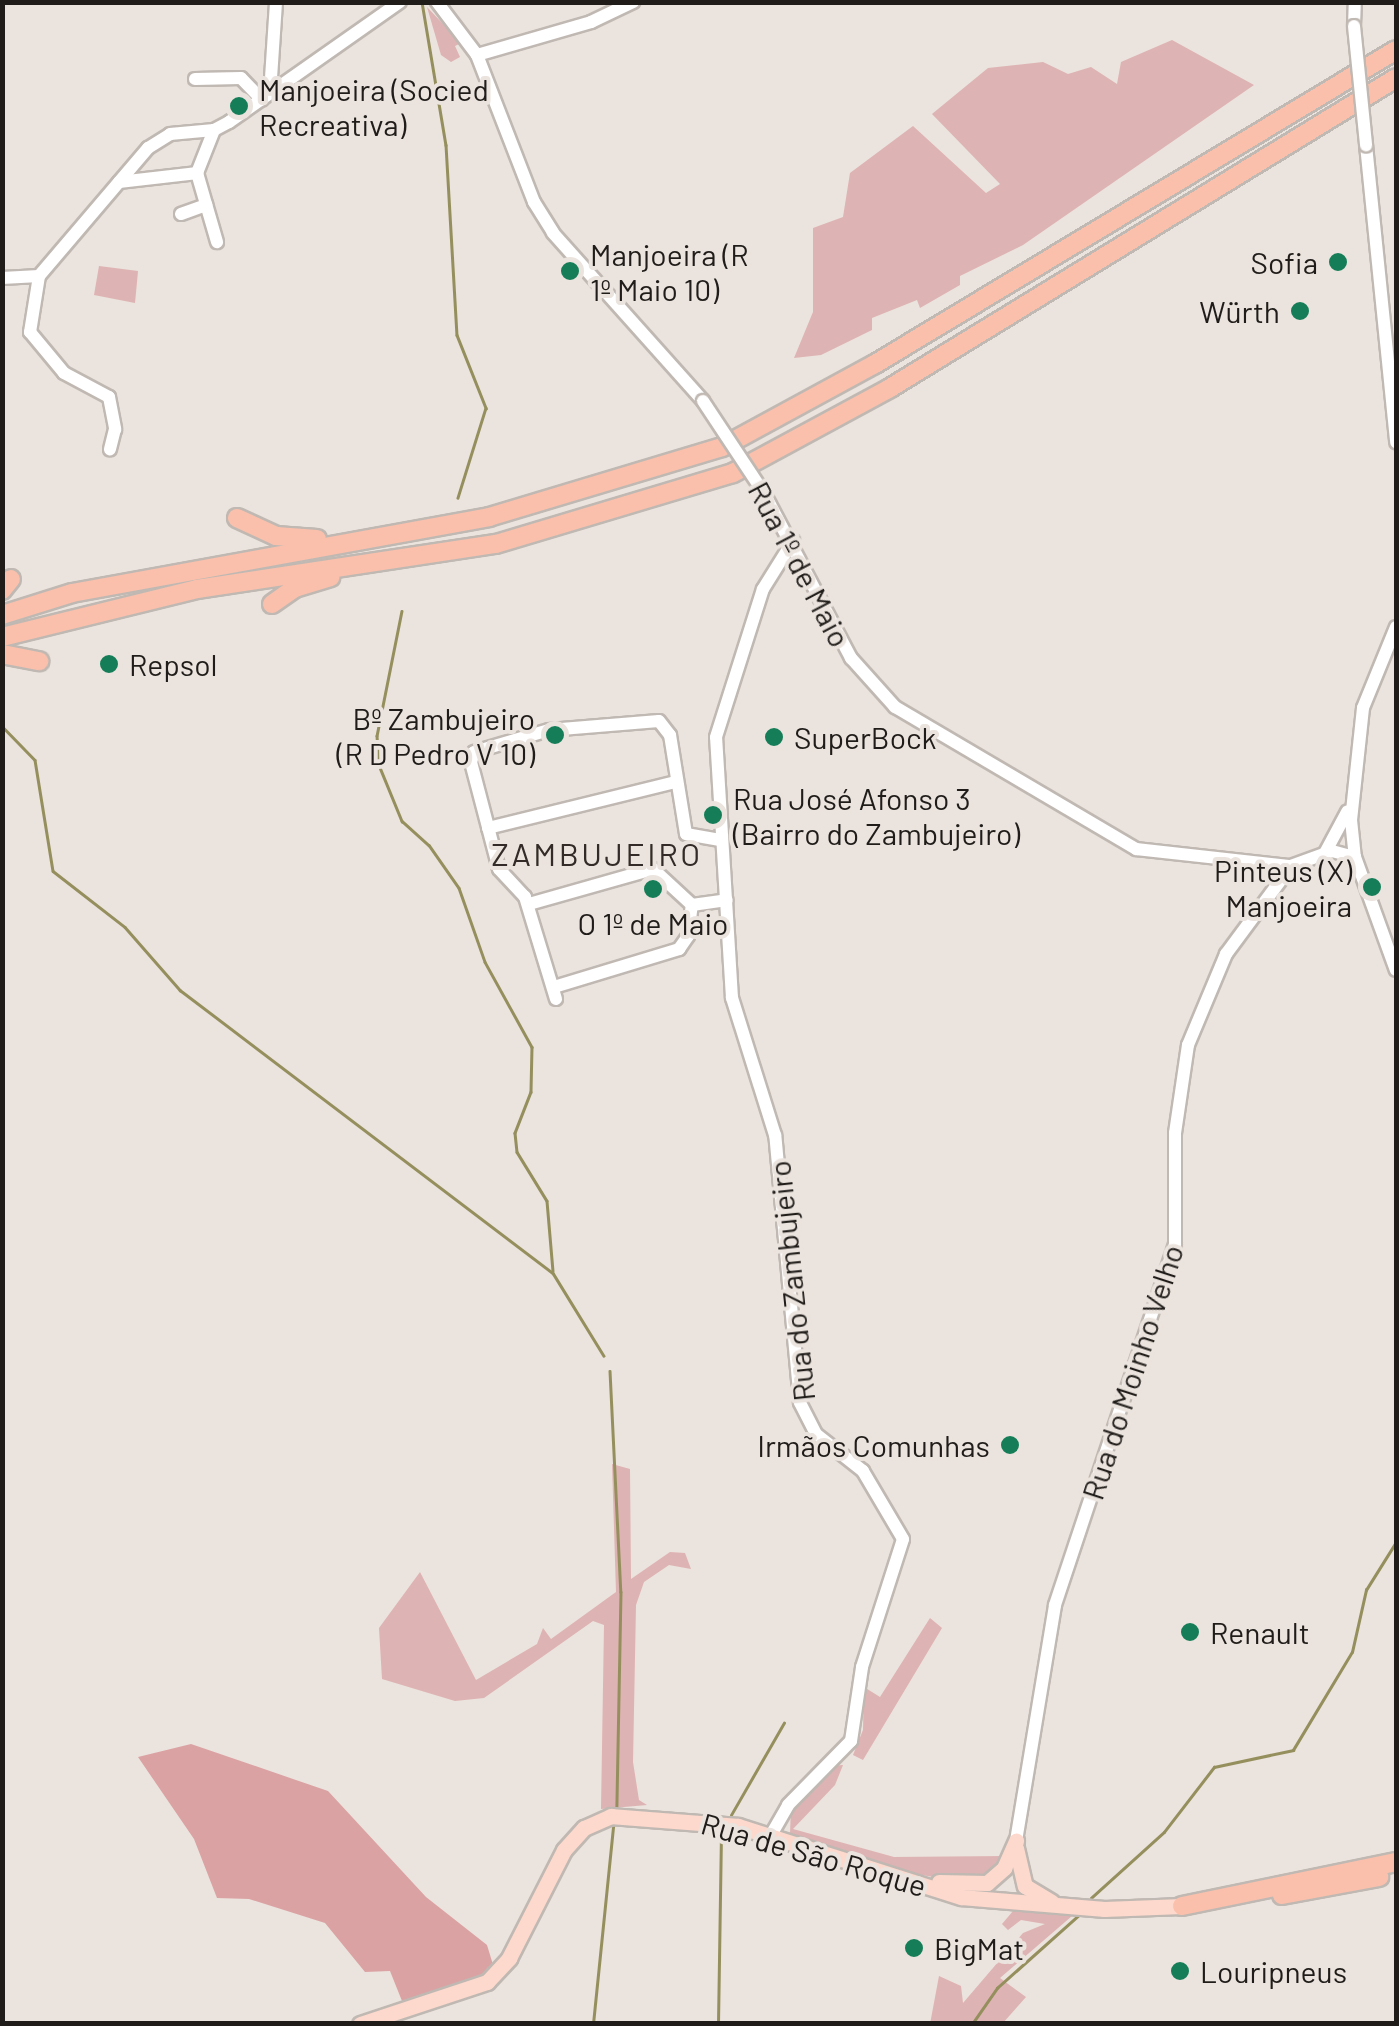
<!DOCTYPE html>
<html>
<head>
<meta charset="utf-8">
<style>
  body { margin:0 }
  #map { position:relative; width:1399px; height:2026px; overflow:hidden; background:#ebe3dd; font-family:Barlow,sans-serif }
  div>[style] { position:absolute }
  .green>* { inset:0; background:#deb3b3 }
  .forest>* { inset:0; background:#dba2a3 }
  .stream>* { height:2.5px; margin:-1.25px; padding:0 1.25px; transform-origin:1.25px; border-radius:1.25px; background:#958f5e }
  .roads { filter:drop-shadow(2px 0 #c0b8b2) drop-shadow(-2px 0 #c0b8b2) drop-shadow(0 2px #c0b8b2) drop-shadow(0 -2px #c0b8b2) }
  .minor>* { height:12px; margin:-6px; padding:0 6px; transform-origin:6px; border-radius:6px; background:#fff }
  .major>* { height:15px; margin:-7.5px; padding:0 7.5px; transform-origin:7.5px; border-radius:7.5px; background:#fdd9cd }
  .highway>* { height:18px; margin:-9px; padding:0 9px; transform-origin:9px; border-radius:9px; background:#fbc0ac }
  .bridges { filter:drop-shadow(2px 0 #c0b8b2) drop-shadow(-2px 0 #c0b8b2) drop-shadow(0 2px #c0b8b2) drop-shadow(0 -2px #c0b8b2) }
  .minor-bridge>* { height:12px; margin:-6px; padding:0 6px; transform-origin:6px; border-radius:6px; background:#fff }
  .dots>* { width:28px; height:28px; translate:-50% -50%; box-sizing:border-box; border:5px solid #ebe3dd; border-radius:50% }
  span { translate:-50% -50%; white-space:nowrap; text-align:center; line-height:1.15; -webkit-text-stroke:8px #ebe3dd; paint-order:stroke }
  .poi-label { font-size:30px; color:#1f1c19 }
  .left { translate:0 -50%; text-align:left }
  .right { translate:-100% -50%; text-align:right }
  .street-label { font-size:30px; color:#1f1c19 }
  .neighbourhood-label { font-size:32px; color:#322b27; letter-spacing:2.5px }
  .frame { position:absolute; inset:0; border:5px solid #1f1c19; pointer-events:none }
</style>
</head>
<body>
<div id="map">
  <div class="green">
    <i style="clip-path:polygon(427px 7px,461px 43px,455px 46px,460px 57px,451px 62px,441px 55px)"></i>
    <i style="clip-path:polygon(1172px 40px,1254px 85px,1023px 245px,960px 276px,960px 285px,920px 308px,917px 300px,872px 318px,872px 330px,821px 355px,794px 358px,813px 312px,813px 228px,843px 217px,850px 173px,913px 126px,986px 193px,1000px 184px,932px 114px,988px 68px,1043px 62px,1068px 74px,1091px 67px,1117px 84px,1121px 62px)"></i>
    <i style="clip-path:polygon(99px 266px,138px 271px,135px 303px,94px 295px)"></i>
    <i style="clip-path:polygon(612px 1464px,630px 1469px,631px 1579px,670px 1552px,685px 1553px,691px 1569px,669px 1565px,644px 1582px,636px 1605px,633px 1762px,639px 1800px,647px 1805px,601px 1809px,604px 1625px,593px 1621px,484px 1698px,455px 1701px,382px 1679px,379px 1628px,420px 1572px,476px 1680px,537px 1644px,543px 1628px,551px 1639px,616px 1592px)"></i>
    <i style="clip-path:polygon(930px 1618px,942px 1628px,863px 1760px,853px 1755px,863px 1730px,864px 1687px,880px 1697px)"></i>
    <i style="clip-path:polygon(843px 1765px,835px 1785px,793px 1829px,894px 1857px,1005px 1856px,990px 1874px,963px 1882px,916px 1874px,790px 1834px,791px 1808px,830px 1766px)"></i>
    <i style="clip-path:polygon(1013px 1911px,1072px 1916px,1000px 1978px,1026px 1997px,1003px 2023px,930px 2024px,939px 1976px,961px 1986px,963px 2003px,1023px 1933px,1045px 1924px,1021px 1920px,1008px 1930px,1002px 1924px)"></i>
  </div>
  <div class="forest">
    <i style="clip-path:polygon(191px 1744px,328px 1791px,426px 1897px,487px 1945px,494px 1968px,449px 1992px,402px 2001px,390px 1971px,365px 1972px,325px 1923px,249px 1899px,217px 1898px,194px 1839px,138px 1757px)"></i>
  </div>
  <div class="stream">
    <i style="left:422px;top:2px;width:145px;rotate:80.5deg"></i>
    <i style="left:446px;top:145px;width:190px;rotate:86.7deg"></i>
    <i style="left:457px;top:335px;width:79px;rotate:68.3deg"></i>
    <i style="left:486px;top:408px;width:94px;rotate:107.3deg"></i>
    <i style="left:402px;top:611px;width:127px;rotate:101.3deg"></i>
    <i style="left:377px;top:736px;width:29px;rotate:86deg"></i>
    <i style="left:379px;top:765px;width:61px;rotate:67.7deg"></i>
    <i style="left:402px;top:821px;width:36px;rotate:42deg"></i>
    <i style="left:429px;top:845px;width:52px;rotate:55.1deg"></i>
    <i style="left:459px;top:888px;width:78px;rotate:70.6deg"></i>
    <i style="left:485px;top:962px;width:97px;rotate:61.1deg"></i>
    <i style="left:532px;top:1047px;width:45px;rotate:91.3deg"></i>
    <i style="left:531px;top:1092px;width:44px;rotate:111.3deg"></i>
    <i style="left:515px;top:1133px;width:19px;rotate:84deg"></i>
    <i style="left:517px;top:1152px;width:57px;rotate:58.5deg"></i>
    <i style="left:547px;top:1201px;width:70px;rotate:85.1deg"></i>
    <i style="left:2px;top:726px;width:47px;rotate:45.9deg"></i>
    <i style="left:35px;top:760px;width:112px;rotate:80.8deg"></i>
    <i style="left:53px;top:871px;width:91px;rotate:37.9deg"></i>
    <i style="left:125px;top:927px;width:84px;rotate:48.9deg"></i>
    <i style="left:180px;top:990px;width:468px;rotate:37.2deg"></i>
    <i style="left:553px;top:1273px;width:97px;rotate:58.4deg"></i>
    <i style="left:610px;top:1371px;width:221px;rotate:87.2deg"></i>
    <i style="left:621px;top:1592px;width:216px;rotate:91.1deg"></i>
    <i style="left:731px;top:1815px;width:106px;rotate:-60.1deg"></i>
    <i style="left:1091px;top:1898px;width:98px;rotate:-42.1deg"></i>
    <i style="left:1164px;top:1832px;width:82px;rotate:-52.4deg"></i>
    <i style="left:1214px;top:1767px;width:81px;rotate:-12.1deg"></i>
    <i style="left:1293px;top:1750px;width:114px;rotate:-59deg"></i>
    <i style="left:1352px;top:1652px;width:64px;rotate:-77.3deg"></i>
    <i style="left:1366px;top:1590px;width:57px;rotate:-58deg"></i>
    <i style="left:593px;top:2024px;width:199px;rotate:-84.2deg"></i>
    <i style="left:718px;top:2024px;width:187px;rotate:-89.1deg"></i>
    <i style="left:972px;top:2024px;width:44px;rotate:-55.2deg"></i>
    <i style="left:997px;top:1988px;width:110px;rotate:-41.7deg"></i>
  </div>
  <div class="roads">
    <div class="minor">
      <i style="left:437px;top:2px;width:66px;rotate:53deg"></i>
      <i style="left:477px;top:55px;width:158px;rotate:68.8deg"></i>
      <i style="left:534px;top:202px;width:36px;rotate:58deg"></i>
      <i style="left:553px;top:233px;width:225px;rotate:48.2deg"></i>
      <i style="left:1354px;top:26px;width:24px;rotate:-88deg"></i>
      <i style="left:477px;top:55px;width:119px;rotate:-16.1deg"></i>
      <i style="left:591px;top:22px;width:47px;rotate:-25.5deg"></i>
      <i style="left:195px;top:79px;width:46px;rotate:-1.2deg"></i>
      <i style="left:241px;top:78px;width:30px;rotate:46deg"></i>
      <i style="left:270px;top:93px;width:91px;rotate:-86.2deg"></i>
      <i style="left:214px;top:130px;width:46px;rotate:111.6deg"></i>
      <i style="left:197px;top:173px;width:72px;rotate:73.8deg"></i>
      <i style="left:1366px;top:145px;width:299px;rotate:84.2deg"></i>
      <i style="left:119px;top:182px;width:79px;rotate:-6.6deg"></i>
      <i style="left:181px;top:214px;width:27px;rotate:-20deg"></i>
      <i style="left:39px;top:276px;width:57px;rotate:99.1deg"></i>
      <i style="left:30px;top:332px;width:53px;rotate:50.3deg"></i>
      <i style="left:64px;top:373px;width:51px;rotate:28.1deg"></i>
      <i style="left:109px;top:397px;width:33px;rotate:79deg"></i>
      <i style="left:115px;top:429px;width:21px;rotate:104deg"></i>
      <i style="left:2px;top:278px;width:37px;rotate:-3deg"></i>
      <i style="left:39px;top:276px;width:168px;rotate:-49.6deg"></i>
      <i style="left:148px;top:148px;width:26px;rotate:-32deg"></i>
      <i style="left:170px;top:134px;width:44px;rotate:-5.2deg"></i>
      <i style="left:214px;top:130px;width:17px;rotate:-28deg"></i>
      <i style="left:229px;top:122px;width:209px;rotate:-35.1deg"></i>
      <i style="left:764px;top:493px;width:187px;rotate:62.2deg"></i>
      <i style="left:851px;top:658px;width:66px;rotate:48.1deg"></i>
      <i style="left:895px;top:707px;width:280px;rotate:30.5deg"></i>
      <i style="left:1136px;top:849px;width:156px;rotate:6.3deg"></i>
      <i style="left:1291px;top:866px;width:44px;rotate:-20.1deg"></i>
      <i style="left:1332px;top:851px;width:24px;rotate:15deg"></i>
      <i style="left:1396px;top:627px;width:87px;rotate:112.2deg"></i>
      <i style="left:1363px;top:708px;width:113px;rotate:96.1deg"></i>
      <i style="left:1351px;top:820px;width:37px;rotate:84deg"></i>
      <i style="left:1355px;top:857px;width:120px;rotate:70.1deg"></i>
      <i style="left:488px;top:828px;width:193px;rotate:-13.8deg"></i>
      <i style="left:1325px;top:853px;width:47px;rotate:-61.8deg"></i>
      <i style="left:529px;top:904px;width:129px;rotate:-15.8deg"></i>
      <i style="left:653px;top:869px;width:53px;rotate:42.7deg"></i>
      <i style="left:554px;top:987px;width:131px;rotate:-16.9deg"></i>
      <i style="left:679px;top:949px;width:16px;rotate:-55deg"></i>
      <i style="left:688px;top:936px;width:31px;rotate:-83deg"></i>
      <i style="left:692px;top:905px;width:35px;rotate:-8deg"></i>
      <i style="left:556px;top:999px;width:107px;rotate:-106.9deg"></i>
      <i style="left:525px;top:897px;width:38px;rotate:-133deg"></i>
      <i style="left:499px;top:869px;width:111px;rotate:-104.7deg"></i>
      <i style="left:471px;top:762px;width:10px;rotate:-73deg"></i>
      <i style="left:474px;top:752px;width:78px;rotate:-16.3deg"></i>
      <i style="left:549px;top:730px;width:110px;rotate:-4.7deg"></i>
      <i style="left:659px;top:721px;width:18px;rotate:52deg"></i>
      <i style="left:670px;top:735px;width:100px;rotate:80.8deg"></i>
      <i style="left:686px;top:834px;width:36px;rotate:10deg"></i>
      <i style="left:771px;top:1835px;width:34px;rotate:-60deg"></i>
      <i style="left:788px;top:1805px;width:90px;rotate:-45.5deg"></i>
      <i style="left:851px;top:1741px;width:75px;rotate:-81.5deg"></i>
      <i style="left:862px;top:1667px;width:134px;rotate:-72.2deg"></i>
      <i style="left:903px;top:1539px;width:79px;rotate:-120.5deg"></i>
      <i style="left:863px;top:1471px;width:60px;rotate:-141.8deg"></i>
      <i style="left:816px;top:1434px;width:36px;rotate:-117deg"></i>
      <i style="left:800px;top:1402px;width:268px;rotate:-95.3deg"></i>
      <i style="left:775px;top:1135px;width:144px;rotate:-107.4deg"></i>
      <i style="left:732px;top:998px;width:261px;rotate:-93.5deg"></i>
      <i style="left:716px;top:737px;width:155px;rotate:-72.4deg"></i>
      <i style="left:763px;top:589px;width:57px;rotate:-58deg"></i>
      <i style="left:1016px;top:1841px;width:239px;rotate:-80.6deg"></i>
      <i style="left:1055px;top:1605px;width:379px;rotate:-71.6deg"></i>
      <i style="left:1175px;top:1245px;width:112px;rotate:-90deg"></i>
      <i style="left:1175px;top:1133px;width:89px;rotate:-81.6deg"></i>
      <i style="left:1188px;top:1045px;width:99px;rotate:-67.3deg"></i>
      <i style="left:1226px;top:954px;width:109px;rotate:-53.5deg"></i>
    </div>
    <div class="major">
      <i style="left:1016px;top:1848px;width:39px;rotate:77deg"></i>
      <i style="left:1025px;top:1886px;width:31px;rotate:31deg"></i>
      <i style="left:939px;top:1882px;width:48px;rotate:1.2deg"></i>
      <i style="left:987px;top:1883px;width:23px;rotate:-41deg"></i>
      <i style="left:1004px;top:1868px;width:30px;rotate:-66deg"></i>
      <i style="left:360px;top:2024px;width:134px;rotate:-18.3deg"></i>
      <i style="left:487px;top:1982px;width:33px;rotate:-47deg"></i>
      <i style="left:509px;top:1958px;width:121px;rotate:-63deg"></i>
      <i style="left:564px;top:1850px;width:30px;rotate:-48deg"></i>
      <i style="left:584px;top:1828px;width:30px;rotate:-24deg"></i>
      <i style="left:611px;top:1816px;width:127px;rotate:4.5deg"></i>
      <i style="left:738px;top:1826px;width:234px;rotate:17.7deg"></i>
      <i style="left:961px;top:1897px;width:144px;rotate:4.8deg"></i>
      <i style="left:1104px;top:1909px;width:78px;rotate:-2.2deg"></i>
    </div>
    <div class="highway">
      <i style="left:237px;top:518px;width:43px;rotate:24.8deg"></i>
      <i style="left:276px;top:536px;width:41px;rotate:4.2deg"></i>
      <i style="left:2px;top:590px;width:14px;rotate:-51deg"></i>
      <i style="left:272px;top:604px;width:28px;rotate:-35deg"></i>
      <i style="left:295px;top:588px;width:37px;rotate:-17deg"></i>
      <i style="left:2px;top:615px;width:73px;rotate:-17.4deg"></i>
      <i style="left:72px;top:593px;width:424px;rotate:-10.3deg"></i>
      <i style="left:489px;top:517px;width:243px;rotate:-16.7deg"></i>
      <i style="left:722px;top:447px;width:174px;rotate:-28.5deg"></i>
      <i style="left:875px;top:364px;width:608px;rotate:-31.08deg"></i>
      <i style="left:2px;top:637px;width:201px;rotate:-13.8deg"></i>
      <i style="left:197px;top:589px;width:302px;rotate:-8.6deg"></i>
      <i style="left:496px;top:544px;width:247px;rotate:-16.7deg"></i>
      <i style="left:733px;top:473px;width:179px;rotate:-28.4deg"></i>
      <i style="left:890px;top:388px;width:593px;rotate:-31.49deg"></i>
      <i style="left:2px;top:654px;width:38px;rotate:11deg"></i>
      <i style="left:1282px;top:1895px;width:99px;rotate:-10.5deg"></i>
      <i style="left:1182px;top:1906px;width:218px;rotate:-11.6deg"></i>
    </div>
  </div>
  <div class="bridges">
    <div class="minor-bridge">
      <i style="left:1354px;top:26px;width:120px;rotate:84.2deg"></i>
      <i style="left:703px;top:401px;width:110px;rotate:56.5deg"></i>
    </div>
  </div>
  <div class="dots">
    <i style="left:239px;top:106px;background:#157e59"></i>
    <i style="left:1338px;top:262px;background:#157e59"></i>
    <i style="left:570px;top:271px;background:#157e59"></i>
    <i style="left:1300px;top:311px;background:#157e59"></i>
    <i style="left:109px;top:664px;background:#157e59"></i>
    <i style="left:555px;top:735px;background:#157e59"></i>
    <i style="left:774px;top:737px;background:#157e59"></i>
    <i style="left:713px;top:815px;background:#157e59"></i>
    <i style="left:1372px;top:887px;background:#157e59"></i>
    <i style="left:653px;top:889px;background:#157e59"></i>
    <i style="left:1010px;top:1445px;background:#157e59"></i>
    <i style="left:1190px;top:1632px;background:#157e59"></i>
    <i style="left:914px;top:1948px;background:#157e59"></i>
    <i style="left:1180px;top:1971px;background:#157e59"></i>
  </div>
  <div class="poi-label">
    <span class="left" style="left:259px;top:106px">Manjoeira (Socied<br>Recreativa)</span>
    <span class="left" style="left:590px;top:271px">Manjoeira (R<br>1º Maio 10)</span>
    <span class="right" style="left:1318px;top:262px">Sofia</span>
    <span class="right" style="left:1280px;top:311px">Würth</span>
    <span class="left" style="left:129px;top:664px">Repsol</span>
    <span class="right" style="left:535px;top:735px">Bº Zambujeiro<br>(R D Pedro V 10)</span>
    <span class="left" style="left:794px;top:737px">SuperBock</span>
    <span class="left" style="left:733px;top:815px">Rua José Afonso 3<br>(Bairro do Zambujeiro)</span>
    <span class="right" style="left:1352px;top:887px">Pinteus (X)<br>Manjoeira</span>
    <span style="left:653px;top:923px">O 1º de Maio</span>
    <span class="right" style="left:990px;top:1445px">Irmãos Comunhas</span>
    <span class="left" style="left:1210px;top:1632px">Renault</span>
    <span class="left" style="left:934px;top:1948px">BigMat</span>
    <span class="left" style="left:1200px;top:1971px">Louripneus</span>
  </div>
  <div class="street-label">
    <span style="left:800px;top:564px;rotate:62deg">Rua 1º de Maio</span>
    <span style="left:791px;top:1281px;rotate:-96deg">Rua do Zambujeiro</span>
    <span style="left:1132px;top:1372px;rotate:-72deg">Rua do Moinho Velho</span>
    <span style="left:814px;top:1854px;rotate:16deg">Rua de São Roque</span>
  </div>
  <div class="neighbourhood-label">
    <span style="left:597px;top:853px">ZAMBUJEIRO</span>
  </div>
  <div class="frame"></div>
</div>
</body>
</html>
